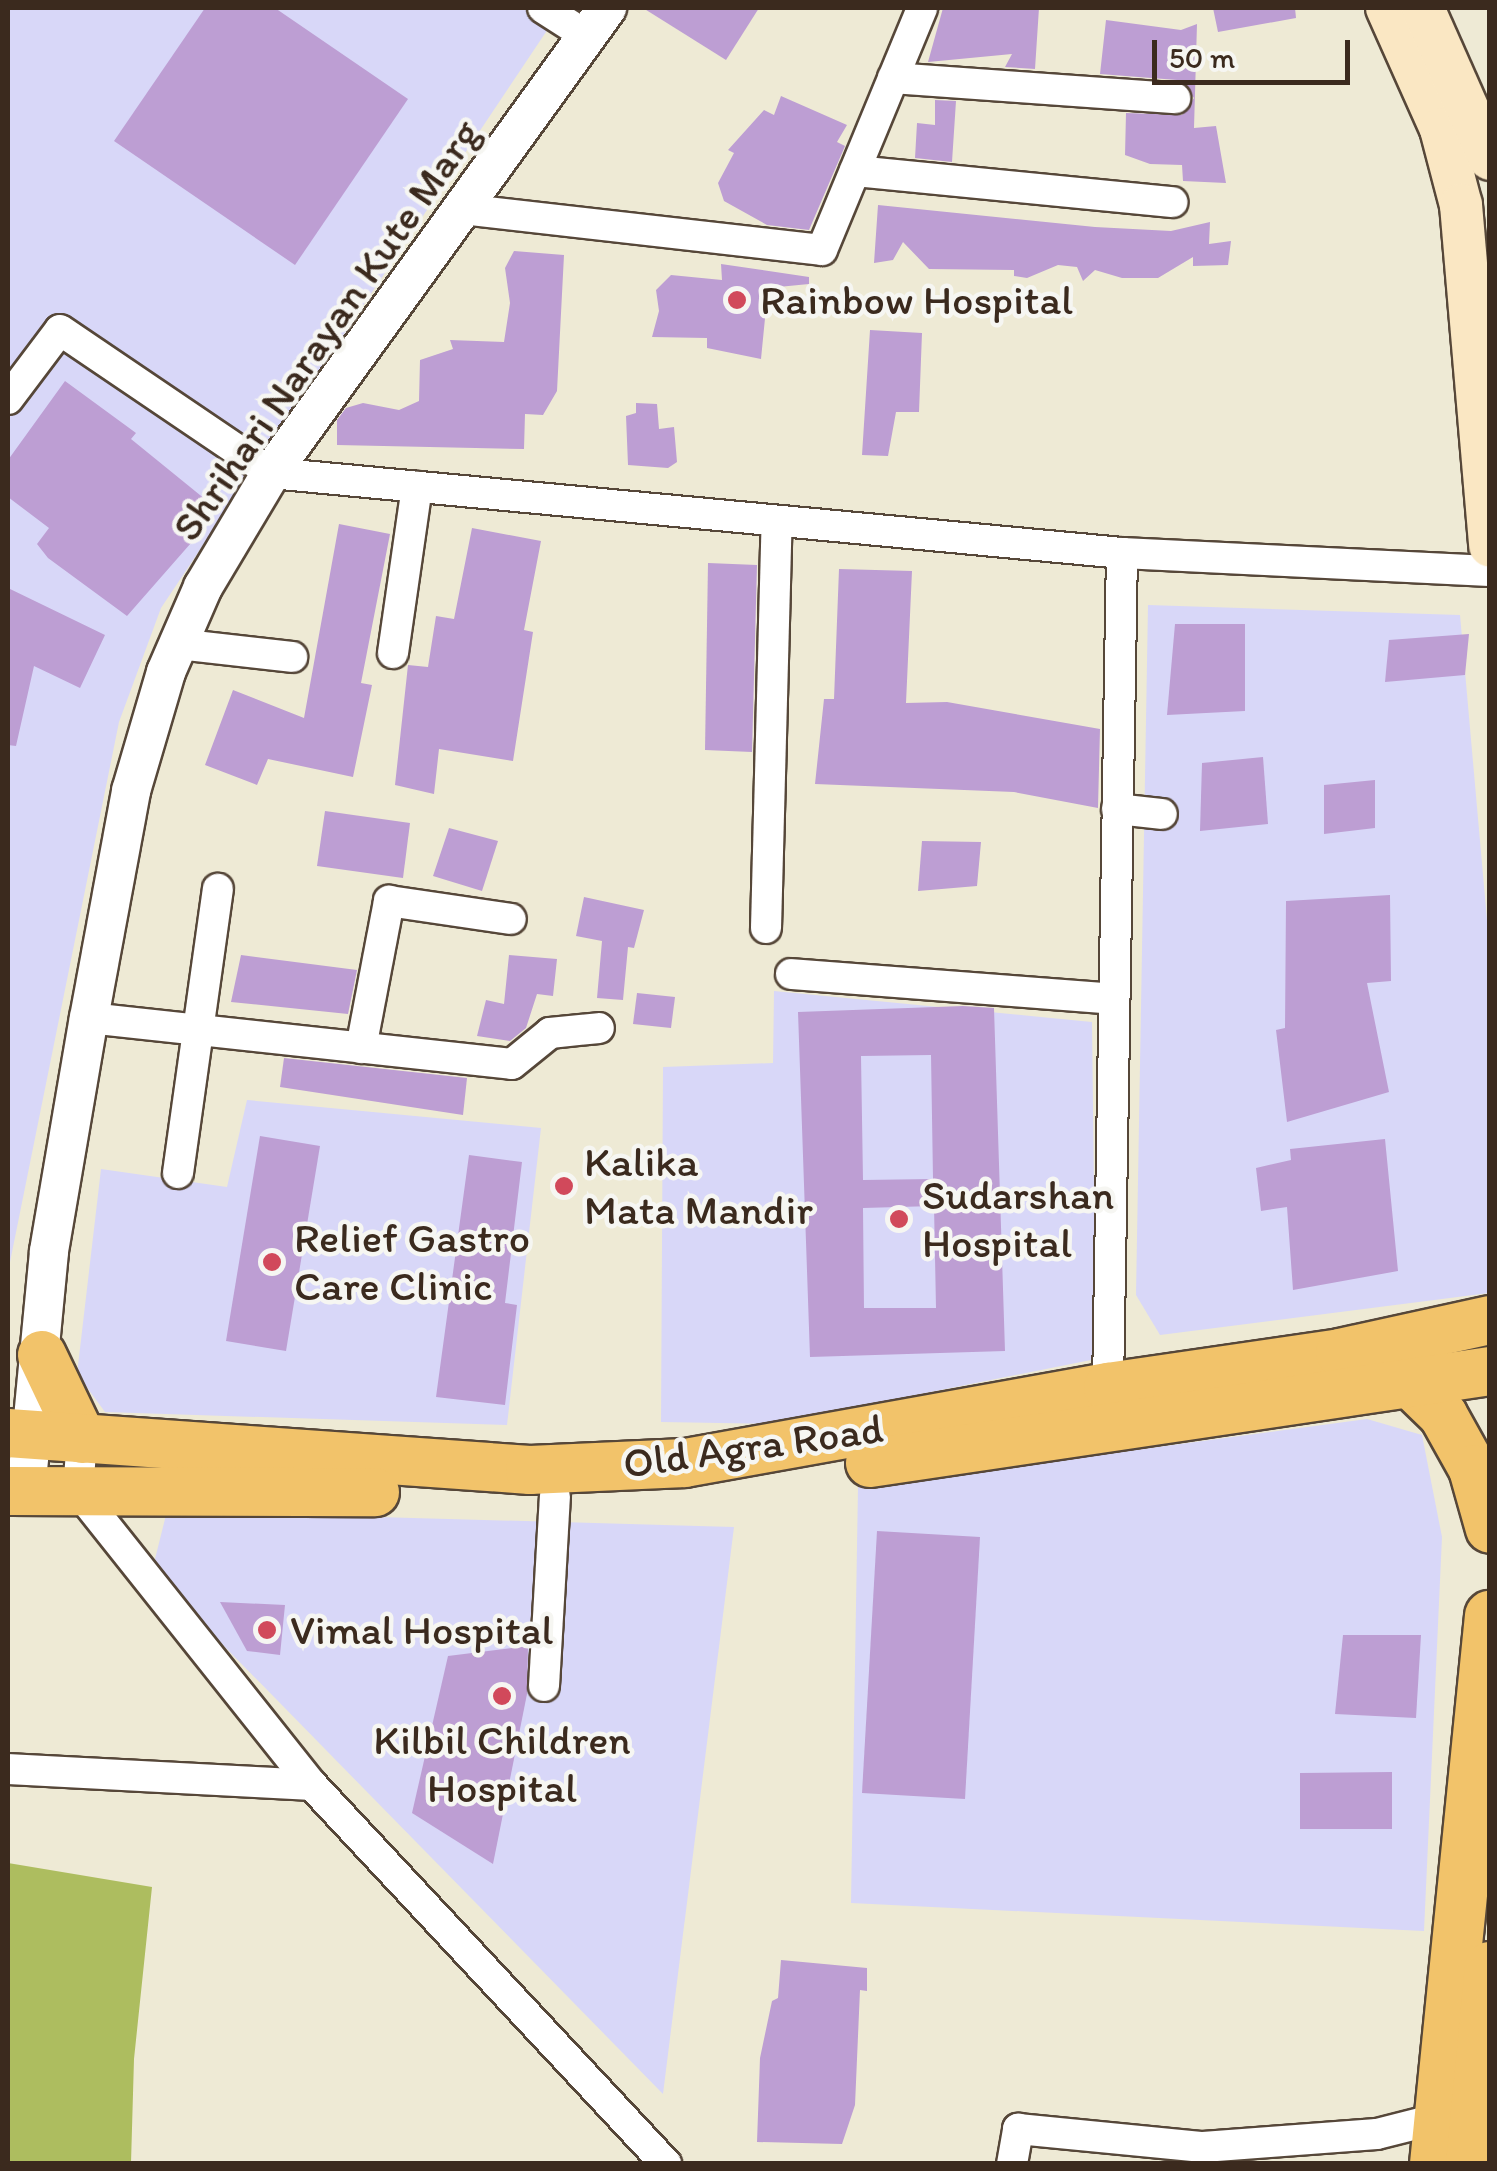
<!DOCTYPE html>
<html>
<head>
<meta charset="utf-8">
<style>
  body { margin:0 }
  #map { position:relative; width:1497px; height:2171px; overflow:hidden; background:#eeead5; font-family:Itim,sans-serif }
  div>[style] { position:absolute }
  .built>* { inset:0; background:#d8d7f8 }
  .green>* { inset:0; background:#adbd5f }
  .building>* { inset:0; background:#bd9ed3 }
  .roads { filter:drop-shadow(2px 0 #564739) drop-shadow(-2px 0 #564739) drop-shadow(0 2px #564739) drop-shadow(0 -2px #564739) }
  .minor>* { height:30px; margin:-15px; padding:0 15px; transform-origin:15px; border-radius:15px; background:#fff }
  .tertiary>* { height:38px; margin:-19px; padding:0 19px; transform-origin:19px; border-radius:19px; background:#fff }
  .secondary>* { height:42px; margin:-21px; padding:0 21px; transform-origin:21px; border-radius:21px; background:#fae7c3 }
  .primary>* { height:48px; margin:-24px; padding:0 24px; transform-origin:24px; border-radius:24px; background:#f2c36a }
  .trunk>* { height:50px; margin:-25px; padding:0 25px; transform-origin:25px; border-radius:25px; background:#f2c36a }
  .dots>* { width:28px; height:28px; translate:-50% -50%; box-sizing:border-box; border:5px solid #f6f6f2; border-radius:50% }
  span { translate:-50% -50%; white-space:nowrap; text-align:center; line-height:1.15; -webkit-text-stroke:9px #f6f6f2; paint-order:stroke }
  .poi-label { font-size:42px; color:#3b2a1e }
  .left { translate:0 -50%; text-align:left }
  .street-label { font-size:42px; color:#3b2a1e }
  .frame { position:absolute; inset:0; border:10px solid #3b2a1e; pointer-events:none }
  .scale { position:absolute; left:1152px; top:40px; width:198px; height:45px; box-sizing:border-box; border:5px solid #3b2a1e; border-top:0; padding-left:12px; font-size:30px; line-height:35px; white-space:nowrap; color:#3b2a1e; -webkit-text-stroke:8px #f6f6f2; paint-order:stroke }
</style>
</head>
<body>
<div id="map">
  <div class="built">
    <i style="clip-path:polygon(8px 8px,562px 8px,161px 608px,119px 722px,8px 1272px)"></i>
    <i style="clip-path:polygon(1148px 605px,1460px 615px,1490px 954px,1489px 1293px,1160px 1335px,1136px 1295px)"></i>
    <i style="clip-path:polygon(774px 991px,1092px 1022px,1096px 1359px,771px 1424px,661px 1422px,663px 1067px,773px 1063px)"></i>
    <i style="clip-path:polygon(247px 1100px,541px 1128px,507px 1425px,105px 1412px,77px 1374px,101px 1169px,227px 1187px)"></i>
    <i style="clip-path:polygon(1367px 1419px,1422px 1435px,1442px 1537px,1424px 1931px,851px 1903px,858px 1487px)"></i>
    <i style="clip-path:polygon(167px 1511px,734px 1527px,663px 2094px,176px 1597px,155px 1559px)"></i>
  </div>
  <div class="green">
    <i style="clip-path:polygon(8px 1863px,152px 1887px,134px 2059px,131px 2163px,8px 2163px)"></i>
  </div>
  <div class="building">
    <i style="clip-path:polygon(205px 8px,275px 8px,408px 99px,295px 265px,114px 141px)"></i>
    <i style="clip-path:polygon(643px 8px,759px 8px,726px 60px)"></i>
    <i style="clip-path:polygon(943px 8px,1039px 8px,1035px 69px,1005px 67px,1012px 54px,928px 62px)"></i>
    <i style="clip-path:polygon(1213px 8px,1295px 8px,1296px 18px,1218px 32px)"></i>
    <i style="clip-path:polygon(1106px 20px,1181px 30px,1197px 24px,1194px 128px,1216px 126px,1226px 183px,1183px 181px,1182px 165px,1150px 164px,1125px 155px,1126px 113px,1182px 115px,1194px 98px,1177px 80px,1100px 74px)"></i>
    <i style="clip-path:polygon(781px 96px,847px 125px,837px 142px,845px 146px,809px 230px,767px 225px,724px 201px,718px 183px,734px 153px,728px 150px,764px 110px,774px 115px)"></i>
    <i style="clip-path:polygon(935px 100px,956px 101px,952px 162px,915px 158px,917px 123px,935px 125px)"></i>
    <i style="clip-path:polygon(878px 205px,1095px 227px,1171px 231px,1210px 222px,1209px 244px,1231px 241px,1228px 265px,1193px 266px,1193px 257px,1158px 278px,1122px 278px,1095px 270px,1083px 281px,1077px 267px,1058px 265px,1027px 278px,1014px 276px,1014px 270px,929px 269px,903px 242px,893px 260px,874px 263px)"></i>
    <i style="clip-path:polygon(514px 251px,564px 255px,557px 391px,543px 415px,525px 414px,524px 449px,337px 445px,337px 420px,346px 408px,363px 403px,399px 410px,419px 401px,420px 360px,453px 349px,450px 340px,504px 342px,510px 303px,505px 268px)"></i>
    <i style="clip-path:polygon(721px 264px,809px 277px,809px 284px,768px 288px,761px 359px,707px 348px,707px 338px,652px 337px,659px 311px,656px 290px,671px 275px,722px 280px)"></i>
    <i style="clip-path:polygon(870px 330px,922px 333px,919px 412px,896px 412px,888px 456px,862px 455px)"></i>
    <i style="clip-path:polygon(65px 381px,136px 433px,131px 439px,211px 504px,193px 526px,198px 535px,127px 616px,48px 558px,37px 544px,49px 528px,8px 497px,8px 460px)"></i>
    <i style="clip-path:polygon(636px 403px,657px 404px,659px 429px,674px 427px,677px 462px,668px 468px,628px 465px,626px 416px,636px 413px)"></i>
    <i style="clip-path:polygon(339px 524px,390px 534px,361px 683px,372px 685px,353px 777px,268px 759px,257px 785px,205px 765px,233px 690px,304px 718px)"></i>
    <i style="clip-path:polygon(472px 528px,541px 541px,524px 630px,533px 632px,513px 761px,439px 749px,434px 794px,395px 785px,408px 665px,428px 667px,436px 616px,454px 619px)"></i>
    <i style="clip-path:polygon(708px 563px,757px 565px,752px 752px,705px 750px)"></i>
    <i style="clip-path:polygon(839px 569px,912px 571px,906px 703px,947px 702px,1100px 729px,1098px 808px,1014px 792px,815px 784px,824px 699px,834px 699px)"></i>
    <i style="clip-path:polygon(8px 588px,105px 635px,80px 688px,34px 666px,16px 746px,8px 745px)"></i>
    <i style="clip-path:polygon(1175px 624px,1245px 624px,1245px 711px,1167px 715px)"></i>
    <i style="clip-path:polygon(1469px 634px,1465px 675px,1385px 682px,1389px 640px)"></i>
    <i style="clip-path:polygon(1263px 757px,1268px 824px,1200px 831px,1202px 763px)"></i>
    <i style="clip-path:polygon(1375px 780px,1375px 828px,1324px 834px,1324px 785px)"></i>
    <i style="clip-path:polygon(325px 811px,410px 823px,403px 878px,317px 866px)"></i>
    <i style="clip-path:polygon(449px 828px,498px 841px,482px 891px,433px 876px)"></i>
    <i style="clip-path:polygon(922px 841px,981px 842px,977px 886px,918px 891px)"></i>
    <i style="clip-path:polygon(1390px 895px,1391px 981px,1367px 983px,1389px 1092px,1287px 1122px,1276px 1030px,1285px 1028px,1286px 901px)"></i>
    <i style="clip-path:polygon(584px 897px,644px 910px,634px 948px,628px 947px,623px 1000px,597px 998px,602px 941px,576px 936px)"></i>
    <i style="clip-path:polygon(241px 955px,357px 970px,348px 1014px,231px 1002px)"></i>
    <i style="clip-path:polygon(509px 955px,557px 959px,553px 996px,537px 994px,526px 1028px,510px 1041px,477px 1036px,486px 1000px,504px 1004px)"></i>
    <i style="clip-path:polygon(637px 993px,675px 997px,671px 1028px,633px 1024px)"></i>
    <i style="clip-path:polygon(evenodd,963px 1006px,994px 1008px,1005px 1351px,810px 1357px,798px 1012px,963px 1006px,931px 1055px,933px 1179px,863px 1180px,861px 1056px,931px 1055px,963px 1006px,934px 1206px,936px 1308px,864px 1308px,863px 1208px,934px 1206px)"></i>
    <i style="clip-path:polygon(284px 1058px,467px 1078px,463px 1115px,280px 1087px)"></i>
    <i style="clip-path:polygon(260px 1136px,320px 1146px,286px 1351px,226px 1341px)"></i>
    <i style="clip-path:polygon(1385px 1139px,1398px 1271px,1293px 1290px,1287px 1207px,1261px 1211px,1256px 1168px,1291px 1160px,1290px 1149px)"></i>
    <i style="clip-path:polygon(469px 1155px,522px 1162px,505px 1303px,517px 1305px,505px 1405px,436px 1397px)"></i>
    <i style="clip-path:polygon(877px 1531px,980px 1537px,965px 1799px,862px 1793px)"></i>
    <i style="clip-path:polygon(220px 1602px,285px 1605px,280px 1655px,247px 1651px)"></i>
    <i style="clip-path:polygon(1343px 1635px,1421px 1635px,1416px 1718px,1335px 1714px)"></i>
    <i style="clip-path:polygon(528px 1646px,527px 1694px,493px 1864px,412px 1813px,448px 1656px)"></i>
    <i style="clip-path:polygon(1392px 1772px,1392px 1829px,1300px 1829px,1300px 1773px)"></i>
    <i style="clip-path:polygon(781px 1960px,867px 1968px,867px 1991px,860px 1990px,855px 2105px,842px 2144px,757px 2142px,760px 2058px,772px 2001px,778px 1998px)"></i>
  </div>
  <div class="roads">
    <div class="minor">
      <i style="left:543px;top:8px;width:52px;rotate:32.5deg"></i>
      <i style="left:893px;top:78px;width:283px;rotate:4.1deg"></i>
      <i style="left:855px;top:171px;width:319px;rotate:5.6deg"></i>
      <i style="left:462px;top:209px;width:362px;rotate:6.5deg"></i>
      <i style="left:822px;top:250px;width:262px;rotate:-67.5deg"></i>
      <i style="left:8px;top:399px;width:86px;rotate:-53deg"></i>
      <i style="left:60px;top:330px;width:255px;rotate:34.1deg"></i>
      <i style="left:271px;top:473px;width:855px;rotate:5.37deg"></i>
      <i style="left:1122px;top:553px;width:368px;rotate:2.8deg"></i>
      <i style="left:178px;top:644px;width:115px;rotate:6.5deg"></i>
      <i style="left:393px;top:653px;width:168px;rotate:-81.8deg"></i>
      <i style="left:1117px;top:809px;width:45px;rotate:6.3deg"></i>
      <i style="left:766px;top:928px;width:407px;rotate:-88.5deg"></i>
      <i style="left:791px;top:974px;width:324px;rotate:4.4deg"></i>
      <i style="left:89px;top:1018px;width:425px;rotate:6.2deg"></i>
      <i style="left:512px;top:1064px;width:49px;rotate:-39.2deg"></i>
      <i style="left:550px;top:1033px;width:49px;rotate:-5.8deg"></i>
      <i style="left:361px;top:1048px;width:150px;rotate:-79.2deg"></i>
      <i style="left:389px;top:901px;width:123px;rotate:8.4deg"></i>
      <i style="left:178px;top:1173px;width:287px;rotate:-82deg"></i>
      <i style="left:1108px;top:1387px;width:834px;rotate:-89.04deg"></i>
      <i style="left:82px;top:1439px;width:52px;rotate:94.4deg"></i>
      <i style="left:78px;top:1491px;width:376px;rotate:51.5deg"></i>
      <i style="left:312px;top:1785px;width:519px;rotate:46.95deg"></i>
      <i style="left:544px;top:1686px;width:190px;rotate:-86.7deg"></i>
      <i style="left:8px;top:1769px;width:304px;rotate:3deg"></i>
      <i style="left:1012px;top:2164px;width:36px;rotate:-80deg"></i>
      <i style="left:1018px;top:2129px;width:186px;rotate:5.6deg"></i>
      <i style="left:1203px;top:2147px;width:174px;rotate:-4.3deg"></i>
      <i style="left:1377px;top:2134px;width:77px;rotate:-14.2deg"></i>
    </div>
    <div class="tertiary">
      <i style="left:26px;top:1491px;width:241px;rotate:-84.5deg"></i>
      <i style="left:49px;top:1251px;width:236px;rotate:-80.3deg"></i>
      <i style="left:89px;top:1018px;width:231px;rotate:-79.5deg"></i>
      <i style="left:131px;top:791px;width:124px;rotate:-73.6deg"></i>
      <i style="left:166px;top:672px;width:93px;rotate:-66.5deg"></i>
      <i style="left:203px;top:587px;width:133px;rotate:-59.2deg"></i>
      <i style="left:271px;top:473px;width:574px;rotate:-54.15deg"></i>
    </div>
    <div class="secondary">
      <i style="left:1387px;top:8px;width:133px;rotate:65.9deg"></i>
      <i style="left:1441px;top:129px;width:79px;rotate:75.3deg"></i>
      <i style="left:1461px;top:205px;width:342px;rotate:85.1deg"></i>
      <i style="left:1423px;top:8px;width:165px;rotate:66.1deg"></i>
    </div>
    <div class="primary">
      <i style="left:42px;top:1355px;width:93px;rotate:64.5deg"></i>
      <i style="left:1413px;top:1386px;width:42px;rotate:44deg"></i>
      <i style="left:1443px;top:1415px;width:62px;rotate:60.9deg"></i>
      <i style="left:1473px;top:1469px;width:62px;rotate:74.2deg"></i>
      <i style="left:8px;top:1433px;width:523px;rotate:4.05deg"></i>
      <i style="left:530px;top:1470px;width:155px;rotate:-2.6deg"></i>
      <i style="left:685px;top:1463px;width:430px;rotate:-10.2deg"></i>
      <i style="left:1108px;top:1387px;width:234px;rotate:-8.3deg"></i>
      <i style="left:1340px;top:1353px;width:154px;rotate:-12.4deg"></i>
      <i style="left:870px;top:1463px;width:627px;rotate:-8.44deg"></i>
      <i style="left:8px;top:1491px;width:367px;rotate:0.2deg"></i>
    </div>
    <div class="trunk">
      <i style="left:1435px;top:2164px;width:551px;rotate:-84.27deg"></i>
      <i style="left:1471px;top:2164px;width:198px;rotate:-84.5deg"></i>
    </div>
  </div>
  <div class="dots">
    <i style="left:737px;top:300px;background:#d1495b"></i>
    <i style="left:564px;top:1186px;background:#d1495b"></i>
    <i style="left:899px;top:1219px;background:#d1495b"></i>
    <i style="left:272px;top:1262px;background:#d1495b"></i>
    <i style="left:267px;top:1630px;background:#d1495b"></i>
    <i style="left:502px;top:1696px;background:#d1495b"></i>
  </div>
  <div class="poi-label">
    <span class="left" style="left:760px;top:300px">Rainbow Hospital</span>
    <span class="left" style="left:584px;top:1186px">Kalika<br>Mata Mandir</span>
    <span class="left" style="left:922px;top:1219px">Sudarshan<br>Hospital</span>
    <span class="left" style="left:294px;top:1262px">Relief Gastro<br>Care Clinic</span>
    <span class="left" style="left:290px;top:1630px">Vimal Hospital</span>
    <span style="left:502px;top:1764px">Kilbil Children<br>Hospital</span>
  </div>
  <div class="street-label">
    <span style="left:326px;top:330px;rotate:-55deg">Shrihari Narayan Kute Marg</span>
    <span style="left:753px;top:1446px;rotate:-8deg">Old Agra Road</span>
  </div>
  <div class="frame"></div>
  <div class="scale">50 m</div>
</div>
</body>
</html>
